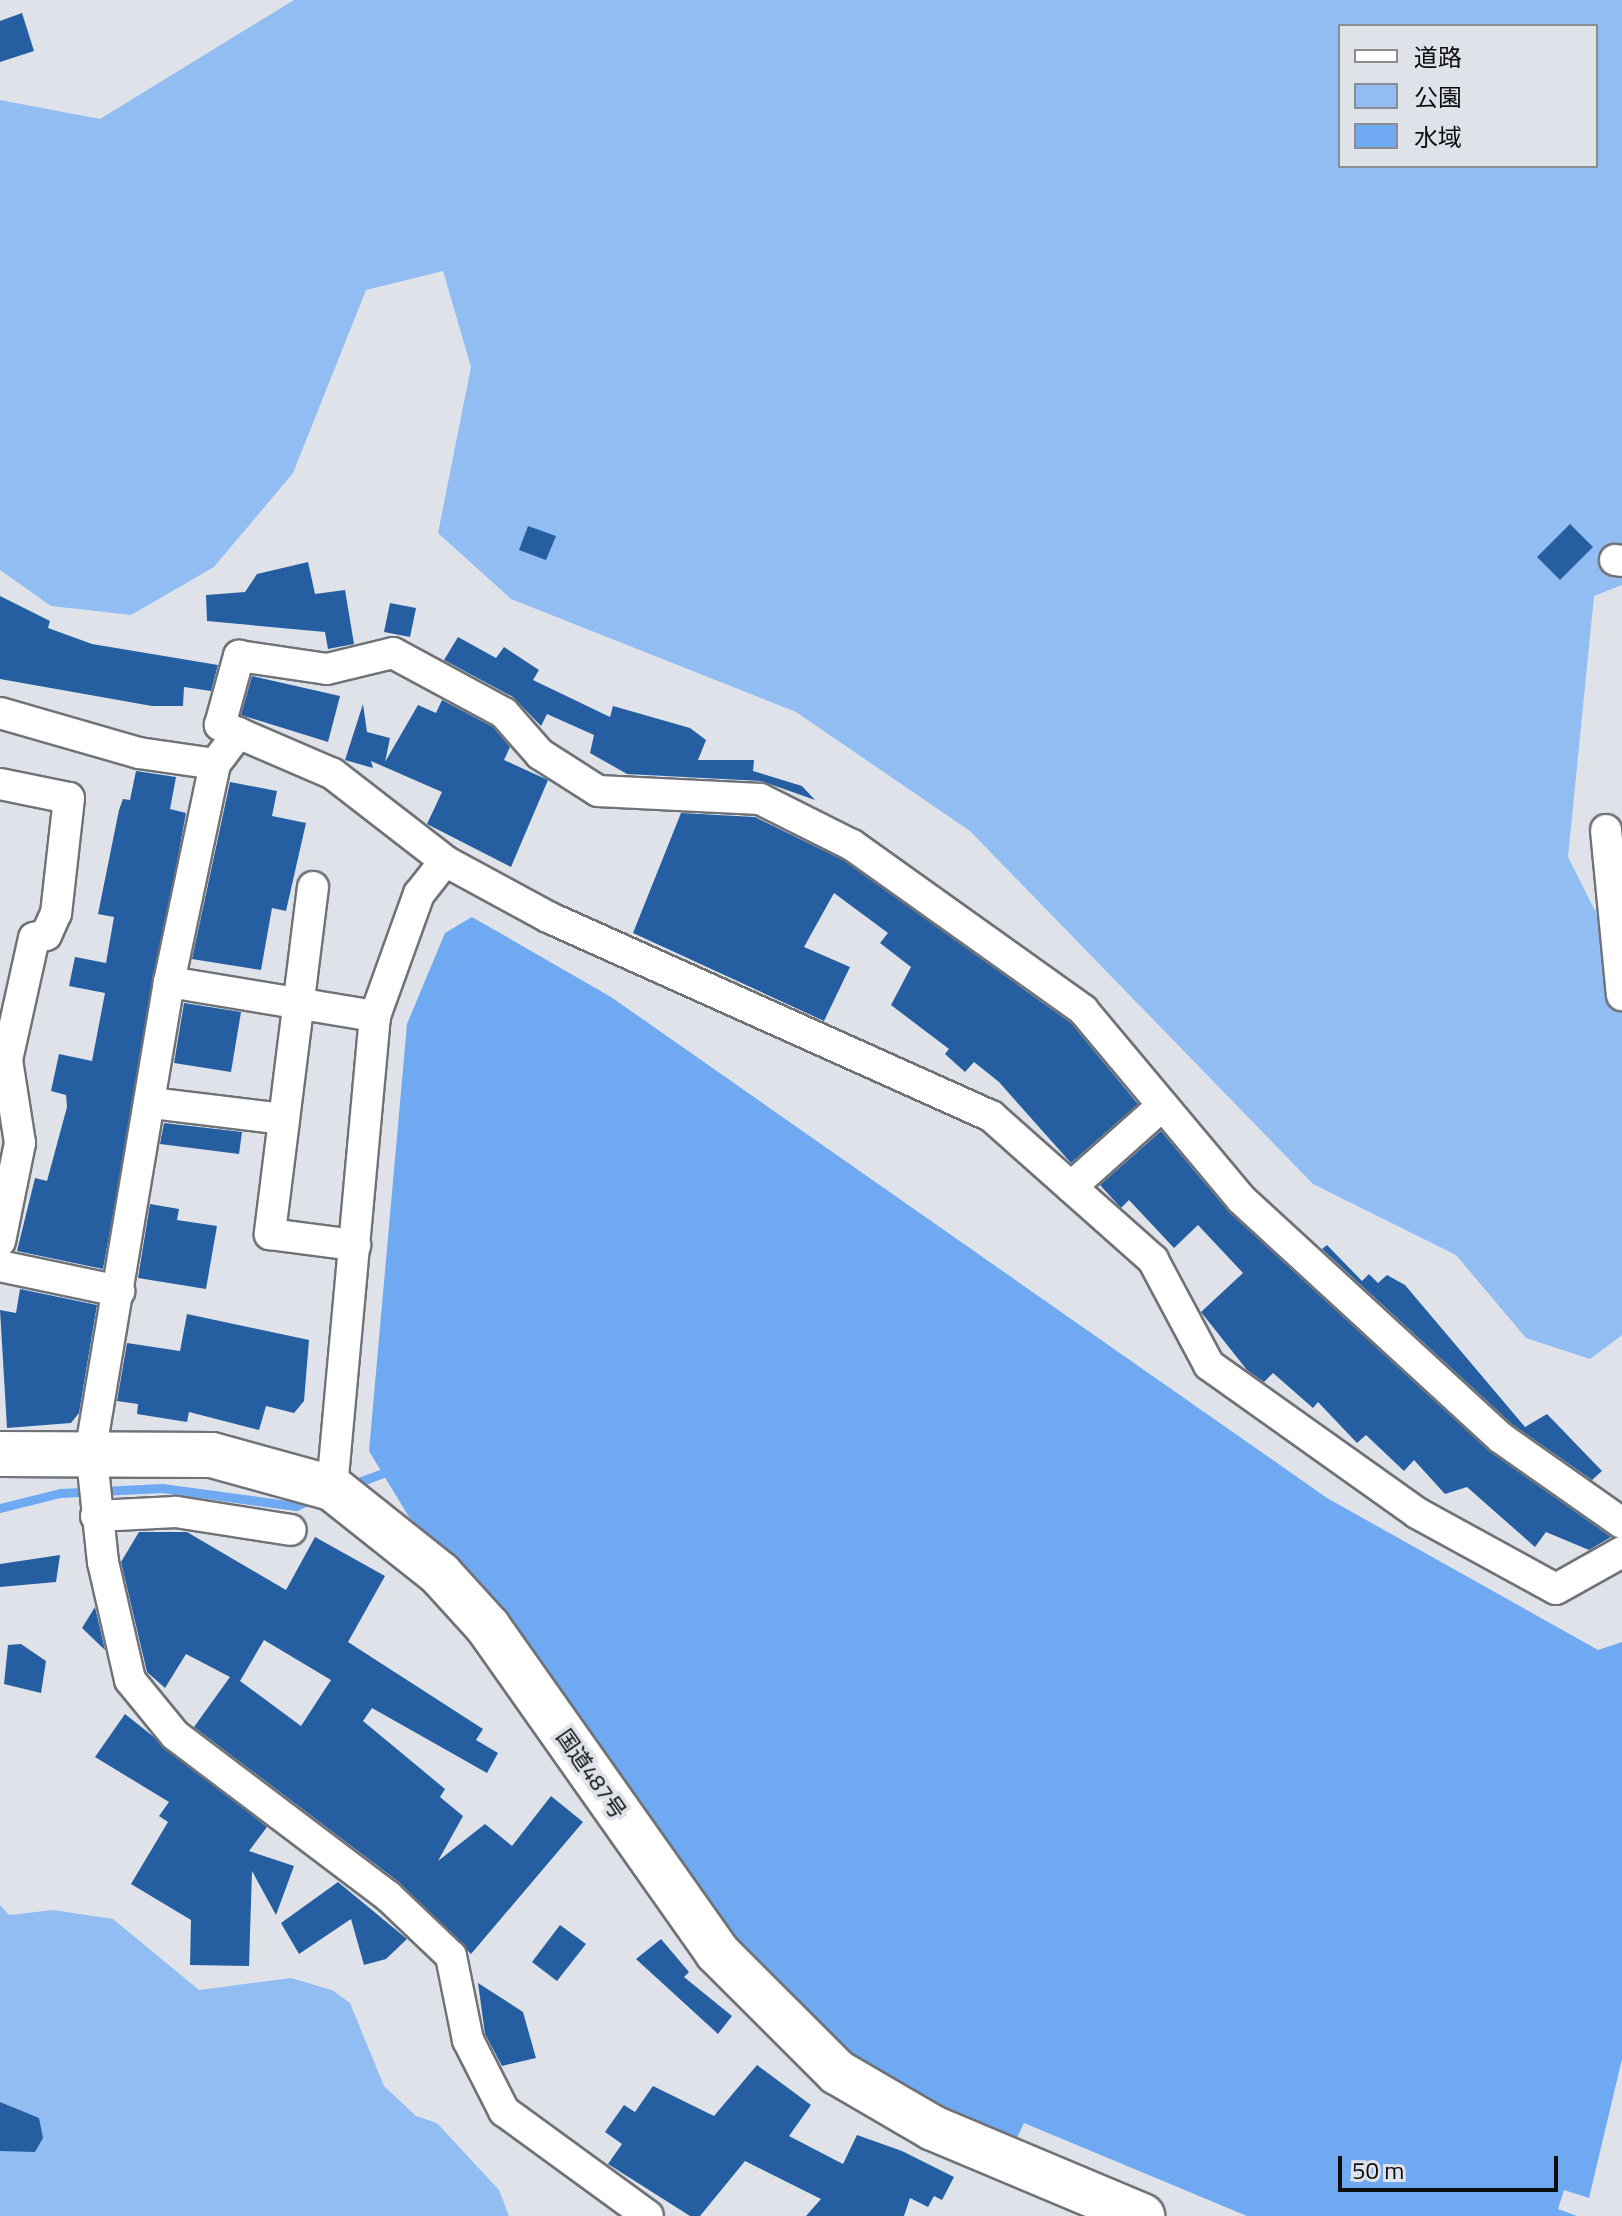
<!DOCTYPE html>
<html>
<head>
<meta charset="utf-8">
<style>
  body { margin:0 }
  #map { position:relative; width:1622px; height:2216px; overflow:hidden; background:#dfe3e9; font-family:"Titillium Web","Noto Sans JP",sans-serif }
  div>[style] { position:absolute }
  .green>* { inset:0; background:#92bdf2 }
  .water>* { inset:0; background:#6ea9f2 }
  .stream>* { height:9px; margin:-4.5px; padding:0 4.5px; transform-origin:4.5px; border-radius:4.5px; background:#6ea9f2 }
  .building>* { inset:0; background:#255fa2 }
  .roads { filter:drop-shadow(2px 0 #6f7378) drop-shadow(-2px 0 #6f7378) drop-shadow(0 2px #6f7378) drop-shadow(0 -2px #6f7378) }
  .minor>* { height:30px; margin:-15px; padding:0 15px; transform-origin:15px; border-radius:15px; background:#fff }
  .highway>* { height:44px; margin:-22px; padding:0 22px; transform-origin:22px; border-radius:22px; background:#fff }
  span { translate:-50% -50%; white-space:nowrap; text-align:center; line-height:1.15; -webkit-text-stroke:8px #dfe3e9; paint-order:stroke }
  .street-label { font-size:22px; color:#0c0d0f }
  .legend { position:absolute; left:1338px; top:24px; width:260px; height:144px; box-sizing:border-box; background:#dfe3e9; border:2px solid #8b8d92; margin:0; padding:10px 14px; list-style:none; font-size:24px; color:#0c0d0f }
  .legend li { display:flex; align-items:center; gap:16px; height:40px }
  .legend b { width:40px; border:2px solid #8b8d92 }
  .scale { position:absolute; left:1338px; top:2156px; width:220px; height:36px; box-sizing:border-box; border:4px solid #0c0d0f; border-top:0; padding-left:10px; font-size:24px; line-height:28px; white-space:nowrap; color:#0c0d0f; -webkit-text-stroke:6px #dfe3e9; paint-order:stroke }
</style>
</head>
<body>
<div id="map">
  <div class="green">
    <i style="clip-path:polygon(evenodd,294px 0,1622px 0,1622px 585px,1594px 596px,1568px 857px,1622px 964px,1622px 1335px,1590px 1359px,1526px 1338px,1456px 1255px,1313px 1184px,970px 831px,796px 712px,511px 599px,438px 533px,471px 367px,443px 271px,366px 290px,293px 473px,214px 567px,131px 615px,51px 606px,0 570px,0 100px,100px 119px,294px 0,1340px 26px,1596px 26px,1596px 166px,1340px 166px,1340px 26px)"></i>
    <i style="clip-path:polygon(0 1905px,9px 1915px,53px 1910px,113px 1919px,199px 1990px,291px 1978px,332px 1990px,350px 2003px,384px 2086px,416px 2116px,437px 2123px,499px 2190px,509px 2216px,0 2216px)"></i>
  </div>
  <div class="water">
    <i style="clip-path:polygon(472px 917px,611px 997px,1327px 1498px,1598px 1650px,1622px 1642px,1622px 2059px,1589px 2198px,1564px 2190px,1558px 2209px,1577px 2216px,1247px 2216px,1024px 2123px,1013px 2146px,869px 2076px,733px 1945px,465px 1571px,409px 1517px,369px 1451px,407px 1024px,445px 933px)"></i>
  </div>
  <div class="stream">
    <i style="left:348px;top:1486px;width:46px;rotate:-20.4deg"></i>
    <i style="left:0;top:1508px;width:62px;rotate:-14deg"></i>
    <i style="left:60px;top:1493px;width:102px;rotate:-2.8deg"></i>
    <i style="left:162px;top:1488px;width:135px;rotate:7.7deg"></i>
    <i style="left:296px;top:1506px;width:17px;rotate:-24deg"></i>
  </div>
  <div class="building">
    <i style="clip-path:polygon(22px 13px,34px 51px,0 62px,0 21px)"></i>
    <i style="clip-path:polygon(1570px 524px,1593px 547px,1560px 580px,1537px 557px)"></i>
    <i style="clip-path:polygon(528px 526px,556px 536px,546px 560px,519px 550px)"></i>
    <i style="clip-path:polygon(308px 562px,315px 594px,345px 590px,354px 644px,328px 649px,325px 632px,207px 621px,206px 595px,245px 592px,257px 574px)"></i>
    <i style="clip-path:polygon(0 596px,50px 621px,48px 628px,92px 644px,218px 665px,211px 691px,184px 687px,183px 706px,152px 706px,0 679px)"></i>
    <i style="clip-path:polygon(390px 603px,416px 608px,410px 637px,384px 632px)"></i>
    <i style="clip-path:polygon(458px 637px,496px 658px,504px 647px,539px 670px,533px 680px,610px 717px,613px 706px,690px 728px,706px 740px,698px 760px,754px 760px,753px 771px,802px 786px,815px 800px,761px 781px,627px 774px,590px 753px,594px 735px,547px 714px,541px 726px,513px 697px,444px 660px)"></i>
    <i style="clip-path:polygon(252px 676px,340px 696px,328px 742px,241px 715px)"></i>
    <i style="clip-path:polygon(442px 700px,493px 727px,510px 747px,504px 760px,548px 780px,511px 867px,427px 824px,442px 792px,371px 761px,373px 768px,345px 760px,363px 704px,367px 732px,390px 738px,385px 762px,418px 705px,436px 713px)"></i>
    <i style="clip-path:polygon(136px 771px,176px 777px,170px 809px,186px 813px,103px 1269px,17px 1251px,35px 1178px,47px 1181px,67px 1107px,66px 1095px,51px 1091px,59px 1054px,92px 1061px,105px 993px,69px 986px,75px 957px,106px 963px,114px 917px,98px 914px,119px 810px,123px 799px,130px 800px)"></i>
    <i style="clip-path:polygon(230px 782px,277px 791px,272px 816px,306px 823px,286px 911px,272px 908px,261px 970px,192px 959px)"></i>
    <i style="clip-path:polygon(681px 813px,755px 817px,843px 860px,1071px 1023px,1138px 1104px,1071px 1163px,999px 1082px,974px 1062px,965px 1072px,945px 1054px,949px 1049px,891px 1005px,911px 967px,880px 943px,888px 933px,834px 893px,804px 947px,850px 967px,824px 1021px,633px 933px)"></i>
    <i style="clip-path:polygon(184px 1003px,241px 1012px,231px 1072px,174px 1063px)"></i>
    <i style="clip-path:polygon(164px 1123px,242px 1132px,239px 1154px,160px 1144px)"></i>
    <i style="clip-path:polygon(1161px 1131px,1229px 1212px,1489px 1451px,1611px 1537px,1589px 1550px,1546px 1532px,1535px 1547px,1467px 1487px,1445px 1494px,1414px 1460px,1404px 1471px,1366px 1435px,1357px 1443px,1318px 1402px,1313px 1408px,1273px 1373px,1264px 1382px,1247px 1370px,1201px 1312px,1243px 1273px,1198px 1225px,1174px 1248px,1129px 1200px,1121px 1208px,1100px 1185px)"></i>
    <i style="clip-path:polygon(150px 1204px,179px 1209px,177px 1220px,217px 1226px,206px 1289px,138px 1278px)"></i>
    <i style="clip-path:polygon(1327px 1245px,1362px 1281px,1369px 1274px,1378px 1283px,1387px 1275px,1405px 1285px,1525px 1427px,1547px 1414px,1602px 1471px,1592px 1480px,1512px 1424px,1322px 1249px)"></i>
    <i style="clip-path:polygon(20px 1289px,97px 1305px,79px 1413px,71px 1423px,7px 1428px,0 1310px,16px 1313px)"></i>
    <i style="clip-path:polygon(187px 1314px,309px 1340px,304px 1401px,294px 1413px,266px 1406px,259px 1430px,189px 1412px,187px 1422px,137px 1414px,138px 1404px,117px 1401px,127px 1343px,180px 1351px)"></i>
    <i style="clip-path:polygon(evenodd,139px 1532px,187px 1532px,286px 1590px,315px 1537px,385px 1576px,348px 1642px,483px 1729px,476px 1740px,498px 1753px,487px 1773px,372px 1708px,363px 1721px,445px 1789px,440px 1797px,463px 1816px,438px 1861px,485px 1824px,512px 1846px,551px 1796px,583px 1822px,471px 1954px,399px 1882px,194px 1727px,230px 1677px,186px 1654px,165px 1688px,147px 1672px,121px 1562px,139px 1532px,264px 1640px,331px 1680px,301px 1726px,240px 1681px,264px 1640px)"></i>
    <i style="clip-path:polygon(60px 1555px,56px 1582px,0 1587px,0 1564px)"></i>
    <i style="clip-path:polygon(95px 1607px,105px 1650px,82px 1628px)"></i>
    <i style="clip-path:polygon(21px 1644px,46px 1661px,41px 1693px,4px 1684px,8px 1645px)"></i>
    <i style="clip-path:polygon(125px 1714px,267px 1827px,249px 1851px,294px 1866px,276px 1915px,252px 1871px,249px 1966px,190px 1965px,191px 1920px,131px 1884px,168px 1822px,159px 1816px,169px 1802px,95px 1757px)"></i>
    <i style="clip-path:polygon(338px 1882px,407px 1939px,386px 1959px,364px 1965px,351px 1919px,299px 1954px,281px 1923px)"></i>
    <i style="clip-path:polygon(560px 1925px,586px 1944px,557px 1981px,532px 1962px)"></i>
    <i style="clip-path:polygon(661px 1939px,689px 1972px,684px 1977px,732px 2016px,718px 2034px,636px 1959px)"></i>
    <i style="clip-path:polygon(478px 1983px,523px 2012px,536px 2058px,502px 2066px,485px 2034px)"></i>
    <i style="clip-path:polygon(757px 2065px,811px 2105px,789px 2136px,843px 2164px,857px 2135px,902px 2151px,954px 2177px,942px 2200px,934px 2196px,928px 2207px,910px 2198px,904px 2216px,806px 2216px,821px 2199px,745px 2161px,700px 2216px,690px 2216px,608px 2164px,622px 2144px,605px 2132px,624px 2105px,635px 2112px,653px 2086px,714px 2116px)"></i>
    <i style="clip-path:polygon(0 2102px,39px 2118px,43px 2138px,35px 2152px,0 2151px)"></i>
  </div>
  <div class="roads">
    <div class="minor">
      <i style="left:1615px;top:560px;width:7px;rotate:8deg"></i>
      <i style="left:0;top:713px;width:145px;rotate:16.1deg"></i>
      <i style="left:139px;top:753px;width:77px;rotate:8.2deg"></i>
      <i style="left:215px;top:764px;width:39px;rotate:-53deg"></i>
      <i style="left:238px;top:733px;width:103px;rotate:23.3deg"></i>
      <i style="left:333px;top:774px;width:142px;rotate:37.8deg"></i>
      <i style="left:445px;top:861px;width:117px;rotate:28.5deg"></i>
      <i style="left:548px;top:917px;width:486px;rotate:24.2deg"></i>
      <i style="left:991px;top:1116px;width:217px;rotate:41.6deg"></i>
      <i style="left:1153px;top:1260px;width:119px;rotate:61.9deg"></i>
      <i style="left:1209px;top:1365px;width:255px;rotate:35.4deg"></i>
      <i style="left:1417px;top:1513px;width:158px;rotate:28.7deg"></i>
      <i style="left:1556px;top:1589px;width:76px;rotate:-29.3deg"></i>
      <i style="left:238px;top:733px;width:20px;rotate:-156deg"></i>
      <i style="left:220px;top:725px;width:72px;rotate:-74.6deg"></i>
      <i style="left:239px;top:656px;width:89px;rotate:8.4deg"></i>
      <i style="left:327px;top:669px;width:68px;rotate:-13.6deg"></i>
      <i style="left:393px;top:653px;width:126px;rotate:28.4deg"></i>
      <i style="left:504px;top:713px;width:55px;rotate:48.7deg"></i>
      <i style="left:540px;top:754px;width:69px;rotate:32.5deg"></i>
      <i style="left:598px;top:791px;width:162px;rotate:2.8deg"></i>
      <i style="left:760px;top:799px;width:103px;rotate:26.6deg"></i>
      <i style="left:852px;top:845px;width:284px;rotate:35.5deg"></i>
      <i style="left:1083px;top:1010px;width:246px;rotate:50.1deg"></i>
      <i style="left:1241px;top:1199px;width:353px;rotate:42.6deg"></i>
      <i style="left:1501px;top:1438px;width:148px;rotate:35.1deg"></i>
      <i style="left:215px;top:764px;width:223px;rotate:101.9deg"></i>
      <i style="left:169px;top:982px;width:474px;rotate:99.5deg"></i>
      <i style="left:91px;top:1450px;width:113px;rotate:83.9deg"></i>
      <i style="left:103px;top:1562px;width:121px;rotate:77.1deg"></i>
      <i style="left:130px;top:1680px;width:71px;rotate:50.7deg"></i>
      <i style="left:175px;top:1735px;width:267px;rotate:37.1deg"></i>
      <i style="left:388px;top:1896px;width:87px;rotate:43.6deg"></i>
      <i style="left:451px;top:1956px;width:86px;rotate:78.6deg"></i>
      <i style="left:468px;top:2040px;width:80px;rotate:63.1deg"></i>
      <i style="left:504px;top:2111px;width:178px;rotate:36.1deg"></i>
      <i style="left:0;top:784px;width:70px;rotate:11.5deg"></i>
      <i style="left:69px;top:798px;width:116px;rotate:96.4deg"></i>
      <i style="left:56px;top:913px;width:24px;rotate:114deg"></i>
      <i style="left:46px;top:935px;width:12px;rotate:166deg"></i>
      <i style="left:34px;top:938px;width:125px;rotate:102.5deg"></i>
      <i style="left:7px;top:1060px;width:84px;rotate:81.1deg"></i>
      <i style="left:20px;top:1143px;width:100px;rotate:101.5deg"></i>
      <i style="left:1606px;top:830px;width:166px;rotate:84.5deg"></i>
      <i style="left:313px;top:887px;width:350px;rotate:97.1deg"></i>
      <i style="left:270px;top:1234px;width:86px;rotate:7.4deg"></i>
      <i style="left:169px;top:982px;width:209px;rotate:9.4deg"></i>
      <i style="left:151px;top:1103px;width:134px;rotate:6.9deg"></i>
      <i style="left:1071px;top:1187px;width:122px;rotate:-41.7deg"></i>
      <i style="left:0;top:1266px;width:122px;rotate:11.9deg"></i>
      <i style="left:332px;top:1488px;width:474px;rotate:-84.8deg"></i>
      <i style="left:375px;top:1016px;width:130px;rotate:-70.2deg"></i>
      <i style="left:419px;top:894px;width:42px;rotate:-51.8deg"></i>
      <i style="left:96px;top:1516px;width:80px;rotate:-2.9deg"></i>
      <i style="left:176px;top:1512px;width:116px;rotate:8.9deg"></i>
    </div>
    <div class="highway">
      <i style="left:0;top:1454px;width:212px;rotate:0.3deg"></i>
      <i style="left:212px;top:1455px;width:124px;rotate:15.4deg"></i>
      <i style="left:332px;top:1488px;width:138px;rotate:38.5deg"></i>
      <i style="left:440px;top:1574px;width:72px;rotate:47.8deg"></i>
      <i style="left:488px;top:1627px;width:398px;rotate:54.8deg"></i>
      <i style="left:717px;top:1952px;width:170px;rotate:45deg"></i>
      <i style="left:837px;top:2072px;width:111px;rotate:30.3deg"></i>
      <i style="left:933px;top:2128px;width:227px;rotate:22.8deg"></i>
    </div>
  </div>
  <div class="street-label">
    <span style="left:591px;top:1774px;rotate:55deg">国道487号</span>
  </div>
  <ul class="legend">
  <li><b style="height:10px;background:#fff"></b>道路</li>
  <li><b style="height:22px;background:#92bdf2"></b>公園</li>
  <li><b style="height:22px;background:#6ea9f2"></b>水域</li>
  </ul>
  <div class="scale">50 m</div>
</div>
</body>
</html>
